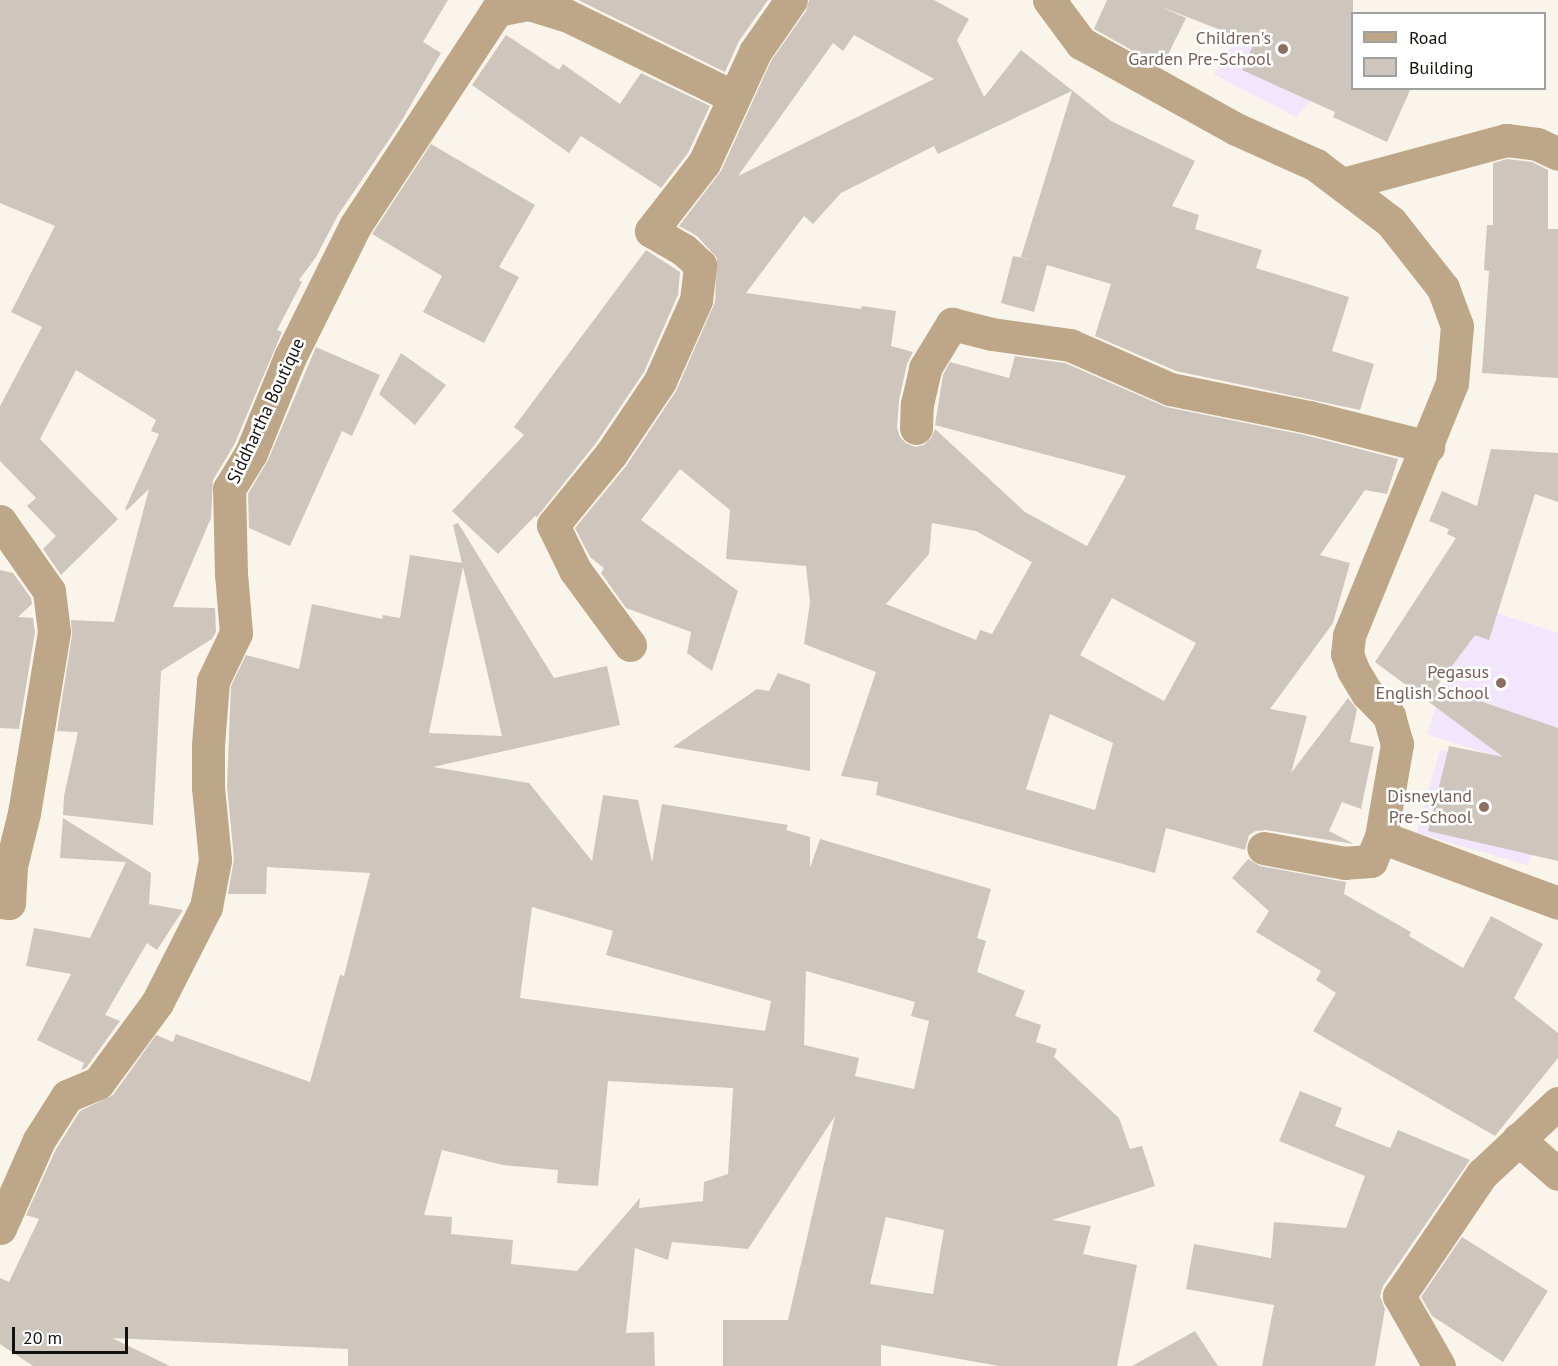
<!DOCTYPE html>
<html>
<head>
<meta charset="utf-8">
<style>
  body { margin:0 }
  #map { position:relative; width:1558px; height:1366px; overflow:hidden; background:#f9f5ea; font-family:"PT Sans",sans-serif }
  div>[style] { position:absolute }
  .education>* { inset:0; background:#f1e6fb }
  .building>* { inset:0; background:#cec6bd }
  .street>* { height:33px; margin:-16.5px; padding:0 16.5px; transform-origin:16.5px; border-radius:16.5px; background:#bea788 }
  .dots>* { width:16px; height:16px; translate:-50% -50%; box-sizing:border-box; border:3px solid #fff; border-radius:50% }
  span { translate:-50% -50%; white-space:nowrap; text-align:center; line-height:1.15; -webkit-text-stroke:5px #fff; paint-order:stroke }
  .education-label { font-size:18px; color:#785e54 }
  .right { translate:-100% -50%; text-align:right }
  .street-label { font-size:18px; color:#12110d }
  .legend { position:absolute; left:1351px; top:12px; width:195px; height:78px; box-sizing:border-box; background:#fff; border:2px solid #a0a09e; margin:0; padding:8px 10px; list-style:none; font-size:18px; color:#12110d }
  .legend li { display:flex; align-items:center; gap:12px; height:30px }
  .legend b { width:30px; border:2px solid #a0a09e }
  .scale { position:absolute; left:12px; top:1327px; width:116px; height:27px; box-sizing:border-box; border:3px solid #12110d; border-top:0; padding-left:8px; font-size:18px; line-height:21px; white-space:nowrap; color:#12110d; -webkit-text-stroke:4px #fff; paint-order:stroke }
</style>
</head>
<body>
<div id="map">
  <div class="education">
    <i style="clip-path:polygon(1253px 12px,1321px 90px,1296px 117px,1214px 74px)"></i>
    <i style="clip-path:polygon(1470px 604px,1558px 633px,1558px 777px,1427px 734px)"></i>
    <i style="clip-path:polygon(1440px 750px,1552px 782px,1528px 865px,1416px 833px)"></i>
  </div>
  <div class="building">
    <i style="clip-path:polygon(0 0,448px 0,423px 42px,441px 53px,399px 125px,338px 215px,316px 257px,299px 280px,302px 282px,277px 330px,282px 332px,234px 445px,213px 480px,211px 518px,173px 607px,215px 608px,216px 632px,212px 639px,161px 671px,153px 825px,63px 815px,64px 796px,78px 732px,57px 731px,72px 635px,71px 620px,114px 622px,149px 489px,127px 510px,125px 509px,159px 434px,151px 431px,156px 420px,76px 370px,40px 439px,118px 519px,61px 575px,43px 549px,56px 536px,27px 506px,36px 498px,0 461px,0 406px,42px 327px,11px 312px,55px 226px,0 203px)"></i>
    <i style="clip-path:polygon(578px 0,768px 0,739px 41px,725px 72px)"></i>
    <i style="clip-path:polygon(evenodd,809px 0,934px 0,969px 19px,957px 40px,984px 97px,1021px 50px,1111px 121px,1195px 161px,1172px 206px,1199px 215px,1195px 229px,1262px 250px,1256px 268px,1349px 297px,1332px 351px,1374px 364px,1360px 410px,1176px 371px,1095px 336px,1111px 284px,1047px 265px,1034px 312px,1001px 303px,1013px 256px,1033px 260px,1021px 257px,1072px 91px,938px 154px,934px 146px,841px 193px,813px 224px,804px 216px,746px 293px,861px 309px,862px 306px,896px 311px,891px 346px,913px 352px,907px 364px,899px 400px,897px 427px,900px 437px,906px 443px,915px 447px,924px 445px,931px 438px,935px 429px,1025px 512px,1087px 546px,1126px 476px,935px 425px,943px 375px,950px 362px,1009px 378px,1015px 356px,1065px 363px,1166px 407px,1305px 435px,1398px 459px,1387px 494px,1365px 490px,1320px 555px,1350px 563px,1333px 623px,1270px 709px,1307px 716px,1291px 773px,1348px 698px,1357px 709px,1350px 742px,1374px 747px,1361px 809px,1342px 802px,1329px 831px,1354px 844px,1266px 830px,1256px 831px,1249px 835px,1245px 850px,1166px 828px,1155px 873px,876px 795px,878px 782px,841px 776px,876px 672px,804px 644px,810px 602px,806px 566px,726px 559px,730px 510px,680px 469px,641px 520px,738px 591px,712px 671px,687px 653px,691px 632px,626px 608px,601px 573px,604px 568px,590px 557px,575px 528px,626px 466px,676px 391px,715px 302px,717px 258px,697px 236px,679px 226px,721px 171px,771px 61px,806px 11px,809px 0,854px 35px,934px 79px,738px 176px,833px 43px,843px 51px,854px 35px,809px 0,932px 523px,976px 531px,1032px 562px,992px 634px,980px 630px,976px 640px,886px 604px,929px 554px,932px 523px,809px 0,1112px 598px,1196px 643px,1164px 701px,1080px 655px,1112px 598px,809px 0,1050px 714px,1113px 743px,1095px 810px,1026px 789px,1050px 714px)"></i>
    <i style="clip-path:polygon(1107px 0,1353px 0,1353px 88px,1411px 88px,1387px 142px,1333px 117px,1335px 112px,1242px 70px,1254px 43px,1159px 6px,1186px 18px,1162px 67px,1094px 29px)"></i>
    <i style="clip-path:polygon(506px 35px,559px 70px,563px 64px,620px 104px,641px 73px,710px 106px,688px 153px,661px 188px,581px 136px,569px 153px,472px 85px)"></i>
    <i style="clip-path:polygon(431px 144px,535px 205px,499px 267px,519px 277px,484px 343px,423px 312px,442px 276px,372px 234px)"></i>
    <i style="clip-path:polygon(1507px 159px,1532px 162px,1548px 170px,1548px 229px,1558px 229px,1558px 378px,1482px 373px,1489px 271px,1484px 270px,1487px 225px,1493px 225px,1493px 163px)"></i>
    <i style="clip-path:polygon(646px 250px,680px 272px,678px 295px,644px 372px,596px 443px,537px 517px,535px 516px,498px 554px,452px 511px,524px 435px,514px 427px)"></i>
    <i style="clip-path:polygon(316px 347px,380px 375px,352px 436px,342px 431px,290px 546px,249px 528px,248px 494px,268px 460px)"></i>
    <i style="clip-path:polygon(401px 353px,446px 385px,415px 425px,379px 394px)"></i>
    <i style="clip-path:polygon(1491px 449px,1558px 453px,1558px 502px,1535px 494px,1489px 640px,1475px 635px,1437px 686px,1558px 728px,1558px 861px,1428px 831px,1449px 746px,1503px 757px,1375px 662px,1456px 538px,1447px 534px,1449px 529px,1429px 521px,1442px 491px,1477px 506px)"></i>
    <i style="clip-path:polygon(evenodd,458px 523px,554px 678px,607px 666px,620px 725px,433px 767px,529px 783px,592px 861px,603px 795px,638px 800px,652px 862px,662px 804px,788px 825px,786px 830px,810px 837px,810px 868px,820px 839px,991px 889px,977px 938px,986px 941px,977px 972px,1025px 991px,1015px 1016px,1041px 1025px,1036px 1042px,1057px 1049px,1054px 1057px,1119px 1118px,1130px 1149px,1142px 1146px,1155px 1186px,1052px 1220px,1091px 1226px,1083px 1254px,1137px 1265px,1117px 1366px,999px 1366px,881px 1345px,881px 1366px,723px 1366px,723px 1320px,788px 1320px,835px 1116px,748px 1249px,672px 1242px,668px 1260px,635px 1248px,626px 1333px,654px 1332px,655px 1366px,348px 1366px,348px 1349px,112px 1338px,170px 1366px,33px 1366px,0 1344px,0 1278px,9px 1282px,39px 1219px,26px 1215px,56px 1149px,80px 1111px,113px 1095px,156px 1035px,173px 1042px,176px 1034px,310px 1082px,340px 975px,344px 976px,370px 873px,267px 867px,266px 894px,228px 894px,234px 859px,227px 786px,231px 686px,246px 655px,299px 669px,312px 604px,382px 619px,383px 615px,400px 618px,410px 555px,462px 563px,453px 525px,458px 523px,463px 567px,502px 736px,429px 733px,463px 567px,458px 523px,532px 907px,613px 931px,606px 955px,771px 1001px,765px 1031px,520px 998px,532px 907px,458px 523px,806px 971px,915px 1002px,911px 1016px,929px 1021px,914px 1089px,855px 1076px,859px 1058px,804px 1045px,806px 971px,458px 523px,608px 1081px,733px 1088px,728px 1174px,704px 1182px,703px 1201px,639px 1208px,640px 1198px,577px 1271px,511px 1264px,513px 1240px,451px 1234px,452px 1217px,424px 1215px,442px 1150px,503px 1165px,558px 1170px,557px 1183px,598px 1186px,608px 1081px,458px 523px,886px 1217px,944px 1230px,933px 1294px,870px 1284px,886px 1217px)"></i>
    <i style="clip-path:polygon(0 570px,13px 573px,31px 598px,32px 604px,18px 617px,33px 618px,35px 632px,19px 729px,0 728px)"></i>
    <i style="clip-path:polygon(778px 673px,810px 684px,810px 771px,673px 747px,757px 689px,769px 691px)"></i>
    <i style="clip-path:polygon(63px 818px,151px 873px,149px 904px,183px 910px,157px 950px,147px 943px,105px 1015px,120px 1021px,86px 1068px,81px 1070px,84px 1063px,37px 1040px,71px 974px,26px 966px,34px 928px,90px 938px,126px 862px,60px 858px)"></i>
    <i style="clip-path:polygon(1248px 859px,1260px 866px,1346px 882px,1344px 894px,1411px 932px,1409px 936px,1463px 968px,1491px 916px,1543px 944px,1514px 998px,1558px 1033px,1558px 1058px,1495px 1136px,1313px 1031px,1336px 993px,1316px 980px,1321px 971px,1256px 932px,1269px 911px,1232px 878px)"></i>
    <i style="clip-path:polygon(1300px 1091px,1342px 1108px,1335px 1126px,1390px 1148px,1398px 1130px,1470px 1160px,1383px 1286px,1380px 1296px,1385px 1309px,1375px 1366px,1262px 1366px,1274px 1305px,1186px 1289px,1194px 1244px,1271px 1258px,1274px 1222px,1346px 1228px,1365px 1176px,1279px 1141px)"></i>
    <i style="clip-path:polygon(1462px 1237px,1548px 1291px,1503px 1362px,1432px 1316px,1421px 1297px)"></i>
    <i style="clip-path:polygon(1195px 1331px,1218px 1366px,1132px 1366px)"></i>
  </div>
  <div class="street">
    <i style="left:1049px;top:0;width:54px;rotate:53.3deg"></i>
    <i style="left:1081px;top:43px;width:177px;rotate:29deg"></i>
    <i style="left:1236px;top:129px;width:88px;rotate:24.2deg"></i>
    <i style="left:1316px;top:165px;width:94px;rotate:37.2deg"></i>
    <i style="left:1391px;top:222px;width:84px;rotate:51.8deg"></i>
    <i style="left:1443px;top:288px;width:40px;rotate:69.8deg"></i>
    <i style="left:1457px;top:326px;width:57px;rotate:95deg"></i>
    <i style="left:1452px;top:383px;width:273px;rotate:112.2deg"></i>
    <i style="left:1349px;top:636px;width:18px;rotate:96deg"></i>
    <i style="left:1347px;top:654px;width:17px;rotate:69deg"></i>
    <i style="left:1353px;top:670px;width:27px;rotate:59deg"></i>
    <i style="left:1367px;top:693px;width:32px;rotate:46deg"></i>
    <i style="left:1389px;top:716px;width:29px;rotate:74deg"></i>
    <i style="left:1397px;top:744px;width:94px;rotate:99.8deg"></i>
    <i style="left:1381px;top:837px;width:26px;rotate:113deg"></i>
    <i style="left:1371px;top:861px;width:26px;rotate:176deg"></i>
    <i style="left:1345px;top:863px;width:83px;rotate:-169.6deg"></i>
    <i style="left:1343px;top:184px;width:169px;rotate:-15.1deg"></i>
    <i style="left:1506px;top:140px;width:31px;rotate:7deg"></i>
    <i style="left:1537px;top:144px;width:23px;rotate:25deg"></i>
    <i style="left:916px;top:428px;width:24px;rotate:-88deg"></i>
    <i style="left:917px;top:404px;width:37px;rotate:-77deg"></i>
    <i style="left:925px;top:368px;width:52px;rotate:-58.5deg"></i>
    <i style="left:952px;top:324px;width:41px;rotate:14deg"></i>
    <i style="left:992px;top:334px;width:79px;rotate:8deg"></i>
    <i style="left:1070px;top:345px;width:109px;rotate:23.7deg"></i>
    <i style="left:1170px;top:389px;width:142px;rotate:11.4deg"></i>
    <i style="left:1309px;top:417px;width:123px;rotate:14.1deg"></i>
    <i style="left:0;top:521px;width:85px;rotate:55deg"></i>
    <i style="left:49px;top:591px;width:41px;rotate:83deg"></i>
    <i style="left:54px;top:632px;width:183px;rotate:99.4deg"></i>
    <i style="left:24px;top:813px;width:55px;rotate:103.8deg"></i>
    <i style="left:11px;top:866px;width:37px;rotate:93deg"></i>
    <i style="left:9px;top:903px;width:9px;rotate:-174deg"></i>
    <i style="left:630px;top:645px;width:93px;rotate:-126.3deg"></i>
    <i style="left:575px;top:570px;width:50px;rotate:-116.1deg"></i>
    <i style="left:553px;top:525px;width:92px;rotate:-50.8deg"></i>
    <i style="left:611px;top:454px;width:88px;rotate:-56.1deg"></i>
    <i style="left:660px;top:381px;width:89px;rotate:-66deg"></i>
    <i style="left:696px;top:300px;width:35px;rotate:-83deg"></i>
    <i style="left:700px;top:265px;width:22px;rotate:-137deg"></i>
    <i style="left:684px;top:250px;width:38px;rotate:-150deg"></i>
    <i style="left:651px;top:231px;width:86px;rotate:-52.1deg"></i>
    <i style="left:704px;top:163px;width:122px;rotate:-65.3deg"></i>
    <i style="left:755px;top:52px;width:63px;rotate:-55.3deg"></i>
    <i style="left:1381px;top:837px;width:189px;rotate:20.4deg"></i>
    <i style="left:1518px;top:1139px;width:53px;rotate:41.2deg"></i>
    <i style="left:0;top:1228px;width:96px;rotate:-66.1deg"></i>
    <i style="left:39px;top:1140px;width:52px;rotate:-57.5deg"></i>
    <i style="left:67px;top:1096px;width:34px;rotate:-23deg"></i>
    <i style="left:98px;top:1083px;width:99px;rotate:-53.6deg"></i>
    <i style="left:157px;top:1003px;width:108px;rotate:-63deg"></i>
    <i style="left:206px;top:907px;width:48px;rotate:-79.2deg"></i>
    <i style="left:215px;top:860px;width:73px;rotate:-95.5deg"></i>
    <i style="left:208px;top:787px;width:42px;rotate:-90deg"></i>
    <i style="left:208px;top:745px;width:64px;rotate:-85.5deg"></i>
    <i style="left:213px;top:681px;width:53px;rotate:-64.4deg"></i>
    <i style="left:236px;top:633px;width:59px;rotate:-94.8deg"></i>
    <i style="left:231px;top:574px;width:85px;rotate:-91.3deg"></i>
    <i style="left:229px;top:489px;width:42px;rotate:-58.6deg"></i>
    <i style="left:251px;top:453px;width:104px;rotate:-67.9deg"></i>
    <i style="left:290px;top:357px;width:146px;rotate:-63.6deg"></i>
    <i style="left:355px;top:226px;width:258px;rotate:-56.7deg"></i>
    <i style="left:497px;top:10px;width:33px;rotate:-11deg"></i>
    <i style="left:529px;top:4px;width:39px;rotate:17deg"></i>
    <i style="left:566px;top:15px;width:187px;rotate:26deg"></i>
    <i style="left:1439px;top:1366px;width:81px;rotate:-119.7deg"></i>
    <i style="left:1399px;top:1296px;width:148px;rotate:-55.8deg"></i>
    <i style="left:1482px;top:1174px;width:104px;rotate:-43.1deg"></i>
  </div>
  <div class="dots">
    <i style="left:1283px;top:49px;background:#8d6e63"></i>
    <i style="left:1501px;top:683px;background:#8d6e63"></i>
    <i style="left:1484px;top:807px;background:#8d6e63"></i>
  </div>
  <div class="education-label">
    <span class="right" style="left:1271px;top:49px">Children's<br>Garden Pre-School</span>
    <span class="right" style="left:1489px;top:683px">Pegasus<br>English School</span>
    <span class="right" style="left:1472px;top:807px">Disneyland<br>Pre-School</span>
  </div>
  <div class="street-label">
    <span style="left:266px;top:411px;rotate:-65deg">Siddhartha Boutique</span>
  </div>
  <ul class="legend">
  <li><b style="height:8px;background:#bea788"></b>Road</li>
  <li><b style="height:16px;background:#cec6bd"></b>Building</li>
  </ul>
  <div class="scale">20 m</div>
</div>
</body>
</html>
